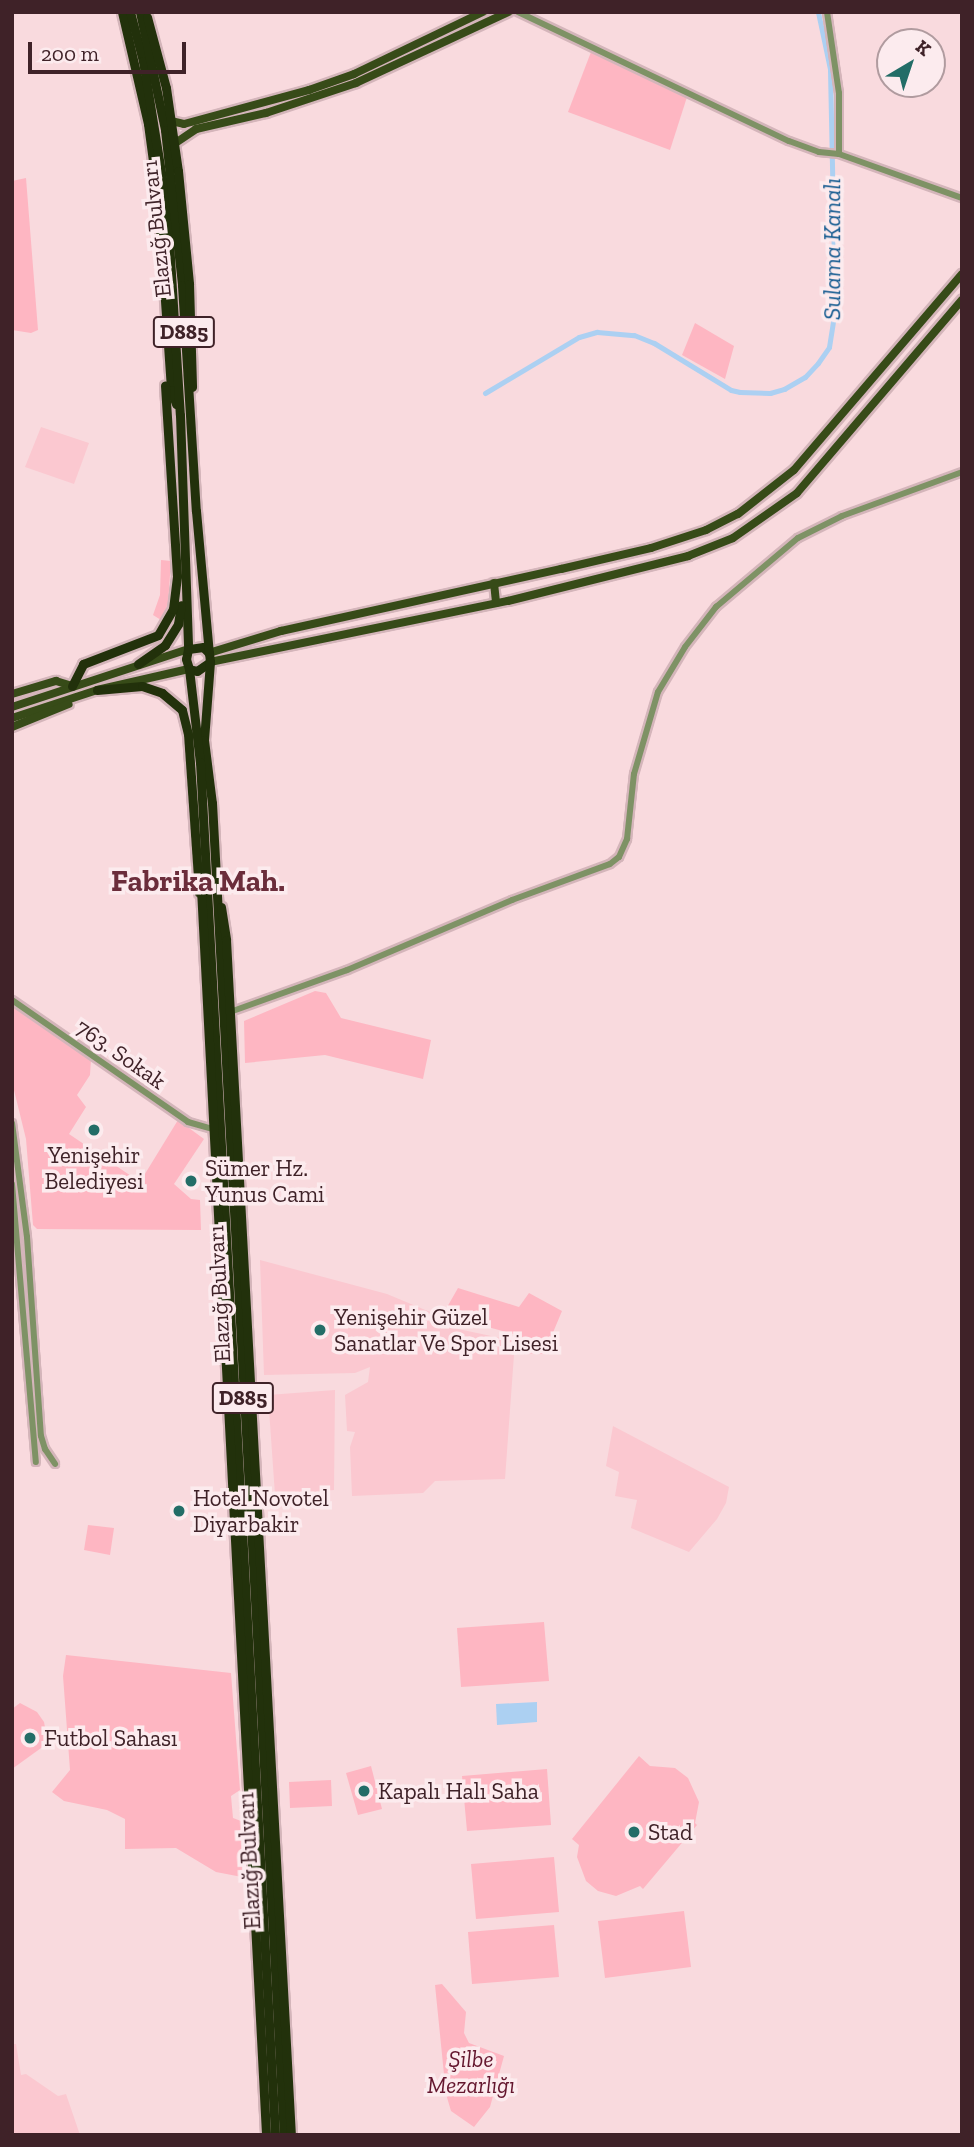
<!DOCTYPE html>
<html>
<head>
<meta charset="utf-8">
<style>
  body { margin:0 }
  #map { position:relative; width:974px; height:2147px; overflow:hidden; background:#f9dade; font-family:"Zilla Slab",serif }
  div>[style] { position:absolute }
  .built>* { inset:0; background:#fbc8d0 }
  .green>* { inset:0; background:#feb6c2 }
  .water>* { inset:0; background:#acd0f2 }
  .canal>* { height:5px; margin:-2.5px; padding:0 2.5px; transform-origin:2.5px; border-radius:2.5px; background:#acd0f2 }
  .roads { filter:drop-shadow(2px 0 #d4b5ba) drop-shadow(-2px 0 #d4b5ba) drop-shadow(0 2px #d4b5ba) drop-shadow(0 -2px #d4b5ba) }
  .minor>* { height:6px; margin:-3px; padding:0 3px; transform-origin:3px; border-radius:3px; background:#7e9265 }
  .major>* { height:8px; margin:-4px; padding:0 4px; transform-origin:4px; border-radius:4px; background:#374b18 }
  .highway>* { height:9px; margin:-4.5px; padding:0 4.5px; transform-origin:4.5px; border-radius:4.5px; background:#22310b }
  .dots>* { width:19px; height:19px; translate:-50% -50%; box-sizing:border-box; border:4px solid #fcebee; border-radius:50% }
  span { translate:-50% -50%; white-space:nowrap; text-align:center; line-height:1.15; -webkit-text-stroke:7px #fcebee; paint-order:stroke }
  .shield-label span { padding:2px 5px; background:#fcebee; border:2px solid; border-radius:5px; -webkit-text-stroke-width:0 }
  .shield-label { font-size:21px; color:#3f2228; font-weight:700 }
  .street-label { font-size:23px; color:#3f2228 }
  .poi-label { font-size:23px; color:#3f2228 }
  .left { translate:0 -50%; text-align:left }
  .park-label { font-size:23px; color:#64162e; font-style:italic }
  .water-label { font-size:24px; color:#12598f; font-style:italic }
  .district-label { font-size:30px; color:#6b2d3b; font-weight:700 }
  .frame { position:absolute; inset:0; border:14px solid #3f2228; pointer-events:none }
  .north { position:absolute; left:876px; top:28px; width:70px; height:70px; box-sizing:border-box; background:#fcebee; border:2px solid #b09b9f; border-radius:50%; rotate:39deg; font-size:19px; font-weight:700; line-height:28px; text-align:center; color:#3f2228 }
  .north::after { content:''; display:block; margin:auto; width:24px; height:32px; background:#236d67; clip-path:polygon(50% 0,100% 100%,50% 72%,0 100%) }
  .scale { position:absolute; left:28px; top:42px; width:158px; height:32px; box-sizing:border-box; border:4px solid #3f2228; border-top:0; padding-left:9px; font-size:21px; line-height:24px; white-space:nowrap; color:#3f2228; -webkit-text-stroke:5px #fcebee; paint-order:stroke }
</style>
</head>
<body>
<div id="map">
  <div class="built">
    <i style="clip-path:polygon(41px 427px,89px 443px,74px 484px,25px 467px)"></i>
    <i style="clip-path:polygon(260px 1260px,387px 1294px,435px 1314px,444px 1326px,515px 1341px,505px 1479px,435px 1481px,423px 1493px,352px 1496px,350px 1447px,355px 1432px,347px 1431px,345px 1395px,368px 1382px,370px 1367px,355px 1373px,264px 1375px)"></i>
    <i style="clip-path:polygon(335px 1390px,334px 1490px,275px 1495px,268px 1395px)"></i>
    <i style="clip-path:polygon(613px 1426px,729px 1487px,726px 1503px,717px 1519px,689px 1552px,631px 1528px,637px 1500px,615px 1496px,619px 1472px,606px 1466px)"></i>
    <i style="clip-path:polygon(12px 2044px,16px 2044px,21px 2075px,26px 2074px,58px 2096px,66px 2094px,80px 2135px,12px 2134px)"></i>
  </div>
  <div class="green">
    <i style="clip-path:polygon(591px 52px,687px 97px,670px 150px,568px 112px)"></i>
    <i style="clip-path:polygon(26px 178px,38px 330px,31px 333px,12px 330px,12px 181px)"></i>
    <i style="clip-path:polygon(695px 323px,734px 346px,725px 379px,682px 355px)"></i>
    <i style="clip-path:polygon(161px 560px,171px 561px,168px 604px,161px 620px,153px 615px,160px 595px)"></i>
    <i style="clip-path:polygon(315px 991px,326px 993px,341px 1018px,431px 1040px,423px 1079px,325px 1055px,245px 1063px,244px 1021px)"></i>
    <i style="clip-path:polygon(12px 1006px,91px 1059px,90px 1075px,77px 1095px,86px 1107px,69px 1134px,140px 1182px,178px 1120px,204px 1139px,174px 1184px,191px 1199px,200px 1200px,201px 1230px,37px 1229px,33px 1225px,26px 1139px,12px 1082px)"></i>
    <i style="clip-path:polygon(458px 1288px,519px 1307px,529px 1293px,562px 1311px,544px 1354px,523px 1353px,521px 1336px,451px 1317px,446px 1309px)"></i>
    <i style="clip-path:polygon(88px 1525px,114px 1528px,110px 1555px,84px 1550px)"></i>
    <i style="clip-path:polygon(544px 1622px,549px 1681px,461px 1687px,457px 1628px)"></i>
    <i style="clip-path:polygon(66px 1655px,231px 1673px,240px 1790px,231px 1796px,233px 1818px,241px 1821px,242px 1877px,216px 1872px,176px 1848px,125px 1849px,125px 1819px,107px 1810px,64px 1801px,52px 1792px,70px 1770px,63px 1676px)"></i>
    <i style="clip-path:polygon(20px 1703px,37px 1712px,44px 1722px,48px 1743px,12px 1769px,12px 1709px)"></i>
    <i style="clip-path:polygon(639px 1756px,650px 1766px,675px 1768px,688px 1778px,699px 1802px,695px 1823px,697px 1825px,643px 1889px,640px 1886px,616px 1896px,598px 1891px,586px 1881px,577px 1857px,579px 1845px,572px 1839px)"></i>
    <i style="clip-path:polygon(371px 1766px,382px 1809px,358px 1815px,346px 1773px)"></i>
    <i style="clip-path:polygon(547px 1769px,551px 1825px,467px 1831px,462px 1776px)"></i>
    <i style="clip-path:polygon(331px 1780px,332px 1806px,290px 1808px,289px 1782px)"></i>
    <i style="clip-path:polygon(554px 1857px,559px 1912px,476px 1919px,471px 1864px)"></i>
    <i style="clip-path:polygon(684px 1911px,691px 1967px,605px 1978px,598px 1921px)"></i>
    <i style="clip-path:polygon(554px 1925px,559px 1977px,472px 1984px,468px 1932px)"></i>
    <i style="clip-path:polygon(442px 1984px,466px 2012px,464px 2033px,469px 2043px,504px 2056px,490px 2107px,474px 2127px,451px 2111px,446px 2094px,435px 1985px)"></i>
  </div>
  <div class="water">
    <i style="clip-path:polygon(537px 1702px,537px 1722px,497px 1725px,496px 1704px)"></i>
  </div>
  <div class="canal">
    <i style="left:485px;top:393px;width:109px;rotate:-30.8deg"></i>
    <i style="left:579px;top:337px;width:19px;rotate:-16deg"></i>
    <i style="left:597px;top:332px;width:37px;rotate:5deg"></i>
    <i style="left:634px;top:335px;width:22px;rotate:22deg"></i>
    <i style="left:654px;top:343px;width:90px;rotate:31.4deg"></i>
    <i style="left:731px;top:390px;width:9px;rotate:13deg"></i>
    <i style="left:740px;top:392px;width:30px;rotate:2deg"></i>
    <i style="left:770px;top:393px;width:15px;rotate:-16deg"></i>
    <i style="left:784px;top:389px;width:24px;rotate:-30deg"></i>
    <i style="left:805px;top:377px;width:19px;rotate:-47deg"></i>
    <i style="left:818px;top:363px;width:19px;rotate:-55deg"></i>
    <i style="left:829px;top:347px;width:38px;rotate:-81deg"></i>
    <i style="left:835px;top:309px;width:240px;rotate:-91.2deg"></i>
    <i style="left:830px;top:69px;width:58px;rotate:-101.9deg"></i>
  </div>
  <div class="roads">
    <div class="minor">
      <i style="left:518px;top:12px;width:300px;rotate:25.5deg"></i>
      <i style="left:789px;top:141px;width:32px;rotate:20deg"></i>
      <i style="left:819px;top:152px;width:20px;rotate:6deg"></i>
      <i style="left:839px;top:154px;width:131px;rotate:19.7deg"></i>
      <i style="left:827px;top:12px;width:82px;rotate:81.6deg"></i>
      <i style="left:839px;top:93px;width:61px;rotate:90deg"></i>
      <i style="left:12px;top:1000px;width:214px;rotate:34.7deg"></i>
      <i style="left:188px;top:1122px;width:26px;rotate:16deg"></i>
      <i style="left:230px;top:1012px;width:124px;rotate:-19.7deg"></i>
      <i style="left:347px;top:970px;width:179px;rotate:-23deg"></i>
      <i style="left:512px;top:900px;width:104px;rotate:-20.2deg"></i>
      <i style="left:610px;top:864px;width:11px;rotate:-38deg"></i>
      <i style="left:619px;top:857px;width:20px;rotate:-66deg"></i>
      <i style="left:627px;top:839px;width:65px;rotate:-83.9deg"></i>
      <i style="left:634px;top:774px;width:85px;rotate:-73.7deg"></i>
      <i style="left:658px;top:692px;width:52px;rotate:-59deg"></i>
      <i style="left:685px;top:647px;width:51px;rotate:-52.2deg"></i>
      <i style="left:716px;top:607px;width:107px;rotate:-40.1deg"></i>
      <i style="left:798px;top:538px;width:49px;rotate:-26.6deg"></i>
      <i style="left:842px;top:516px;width:128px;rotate:-20.1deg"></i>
      <i style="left:12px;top:1123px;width:115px;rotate:82.5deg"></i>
      <i style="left:27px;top:1237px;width:199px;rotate:86deg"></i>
      <i style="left:41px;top:1436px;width:14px;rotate:73deg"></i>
      <i style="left:45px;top:1449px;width:18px;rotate:56deg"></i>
      <i style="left:12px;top:1184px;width:279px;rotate:85.1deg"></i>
    </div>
    <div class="major">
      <i style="left:171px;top:121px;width:13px;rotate:13deg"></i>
      <i style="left:184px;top:124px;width:130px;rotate:-15.2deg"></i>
      <i style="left:309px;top:90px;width:48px;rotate:-19.6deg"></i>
      <i style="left:354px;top:74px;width:143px;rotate:-25.7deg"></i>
      <i style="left:174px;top:144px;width:27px;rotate:-34deg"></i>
      <i style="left:196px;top:129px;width:72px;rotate:-12.9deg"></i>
      <i style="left:266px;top:113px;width:95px;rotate:-18.4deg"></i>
      <i style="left:356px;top:83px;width:168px;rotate:-25deg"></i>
      <i style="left:494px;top:583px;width:20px;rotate:84deg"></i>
      <i style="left:209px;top:653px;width:75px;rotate:-17deg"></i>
      <i style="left:281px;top:631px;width:287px;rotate:-12.5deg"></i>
      <i style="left:561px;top:569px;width:92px;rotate:-13.1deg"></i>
      <i style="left:651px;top:548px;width:58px;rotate:-18.1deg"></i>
      <i style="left:706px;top:530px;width:36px;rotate:-27deg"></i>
      <i style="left:738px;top:514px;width:71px;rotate:-38.2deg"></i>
      <i style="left:794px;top:470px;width:258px;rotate:-49.4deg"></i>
      <i style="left:210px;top:662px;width:304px;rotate:-11.6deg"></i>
      <i style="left:508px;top:601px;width:186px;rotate:-14deg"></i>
      <i style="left:688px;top:556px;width:48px;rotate:-21.8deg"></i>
      <i style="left:733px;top:538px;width:78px;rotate:-35.1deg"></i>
      <i style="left:797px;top:493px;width:254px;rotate:-49.5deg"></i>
      <i style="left:12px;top:694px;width:46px;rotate:-16.5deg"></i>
      <i style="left:56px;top:681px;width:17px;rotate:17deg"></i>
      <i style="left:12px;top:707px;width:185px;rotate:-18.2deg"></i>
      <i style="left:12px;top:718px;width:89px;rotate:-18.2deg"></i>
      <i style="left:97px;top:690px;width:94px;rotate:-12.9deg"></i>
      <i style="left:12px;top:727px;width:61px;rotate:-22deg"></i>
    </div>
    <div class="highway">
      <i style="left:122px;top:12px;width:115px;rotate:76.9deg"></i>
      <i style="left:148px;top:124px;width:75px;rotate:82.3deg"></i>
      <i style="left:158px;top:198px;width:192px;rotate:86.1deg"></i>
      <i style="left:171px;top:390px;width:15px;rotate:70deg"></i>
      <i style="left:130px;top:12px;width:51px;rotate:75.1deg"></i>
      <i style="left:143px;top:61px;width:151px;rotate:80.8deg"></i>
      <i style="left:167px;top:210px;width:205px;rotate:86.4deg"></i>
      <i style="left:180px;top:415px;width:234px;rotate:88deg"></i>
      <i style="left:188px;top:649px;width:10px;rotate:101deg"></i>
      <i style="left:186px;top:659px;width:10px;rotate:73deg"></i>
      <i style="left:189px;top:669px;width:8px;rotate:14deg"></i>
      <i style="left:197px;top:671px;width:16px;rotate:-35deg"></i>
      <i style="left:210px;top:662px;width:9px;rotate:-96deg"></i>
      <i style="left:209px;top:653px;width:8px;rotate:-135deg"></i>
      <i style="left:203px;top:647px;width:15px;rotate:172deg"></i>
      <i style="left:140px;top:12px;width:121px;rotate:78deg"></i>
      <i style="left:165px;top:130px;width:156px;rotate:83.7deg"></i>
      <i style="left:182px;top:285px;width:226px;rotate:86.5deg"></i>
      <i style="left:196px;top:511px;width:143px;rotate:84.8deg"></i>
      <i style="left:147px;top:17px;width:73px;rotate:75deg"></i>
      <i style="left:166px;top:88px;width:84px;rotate:81.8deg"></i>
      <i style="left:178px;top:171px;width:114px;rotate:84.4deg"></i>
      <i style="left:189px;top:284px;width:103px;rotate:88.3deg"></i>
      <i style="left:210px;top:662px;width:78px;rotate:94.4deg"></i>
      <i style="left:204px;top:740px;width:64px;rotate:82.8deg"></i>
      <i style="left:212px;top:803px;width:1334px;rotate:86.91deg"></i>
      <i style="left:138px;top:664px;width:33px;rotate:-35deg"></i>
      <i style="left:165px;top:645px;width:25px;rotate:-58deg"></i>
      <i style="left:178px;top:624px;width:19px;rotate:-81deg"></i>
      <i style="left:189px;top:669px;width:94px;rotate:83.3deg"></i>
      <i style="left:200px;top:762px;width:1375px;rotate:86.87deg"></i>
      <i style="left:72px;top:686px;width:25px;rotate:-63deg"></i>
      <i style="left:83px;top:664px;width:80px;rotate:-21.1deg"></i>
      <i style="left:158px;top:635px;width:30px;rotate:-60deg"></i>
      <i style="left:173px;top:609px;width:33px;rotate:-83deg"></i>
      <i style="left:177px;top:576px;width:191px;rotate:-93.6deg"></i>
      <i style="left:97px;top:690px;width:45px;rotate:-5.1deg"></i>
      <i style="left:142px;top:686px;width:21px;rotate:19deg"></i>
      <i style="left:162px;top:693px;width:26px;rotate:40deg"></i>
      <i style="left:182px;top:710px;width:25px;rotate:76deg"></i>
      <i style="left:188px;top:734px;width:159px;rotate:86deg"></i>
      <i style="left:201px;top:889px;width:1248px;rotate:87.01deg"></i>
      <i style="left:221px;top:907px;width:33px;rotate:81deg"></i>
      <i style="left:226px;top:940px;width:1197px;rotate:86.89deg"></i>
    </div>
  </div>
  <div class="dots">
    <i style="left:94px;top:1130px;background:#236d67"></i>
    <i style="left:191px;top:1181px;background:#236d67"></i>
    <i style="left:320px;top:1330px;background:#236d67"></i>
    <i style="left:179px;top:1511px;background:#236d67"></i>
    <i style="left:30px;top:1738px;background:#236d67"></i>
    <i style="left:364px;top:1791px;background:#236d67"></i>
    <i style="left:634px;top:1832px;background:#236d67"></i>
  </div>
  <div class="shield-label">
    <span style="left:184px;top:332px">D885</span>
    <span style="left:243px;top:1398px">D885</span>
  </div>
  <div class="street-label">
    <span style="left:156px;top:229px;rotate:-96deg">Elazığ Bulvarı</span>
    <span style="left:121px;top:1054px;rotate:35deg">763. Sokak</span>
    <span style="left:219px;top:1294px;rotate:-93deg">Elazığ Bulvarı</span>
    <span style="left:249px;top:1861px;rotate:-93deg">Elazığ Bulvarı</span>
  </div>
  <div class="poi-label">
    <span style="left:94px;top:1168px">Yenişehir<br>Belediyesi</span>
    <span class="left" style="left:205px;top:1181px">Sümer Hz.<br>Yunus Cami</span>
    <span class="left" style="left:334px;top:1330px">Yenişehir Güzel<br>Sanatlar Ve Spor Lisesi</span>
    <span class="left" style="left:193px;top:1511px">Hotel Novotel<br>Diyarbakir</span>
    <span class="left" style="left:44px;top:1738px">Futbol Sahası</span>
    <span class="left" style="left:378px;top:1791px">Kapalı Halı Saha</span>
    <span class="left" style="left:648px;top:1832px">Stad</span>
  </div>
  <div class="park-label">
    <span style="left:471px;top:2072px">Şilbe<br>Mezarlığı</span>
  </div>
  <div class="water-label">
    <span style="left:832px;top:249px;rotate:-90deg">Sulama Kanalı</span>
  </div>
  <div class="district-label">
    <span style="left:198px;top:881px">Fabrika Mah.</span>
  </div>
  <div class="frame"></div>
  <div class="north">K</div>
  <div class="scale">200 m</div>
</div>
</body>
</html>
